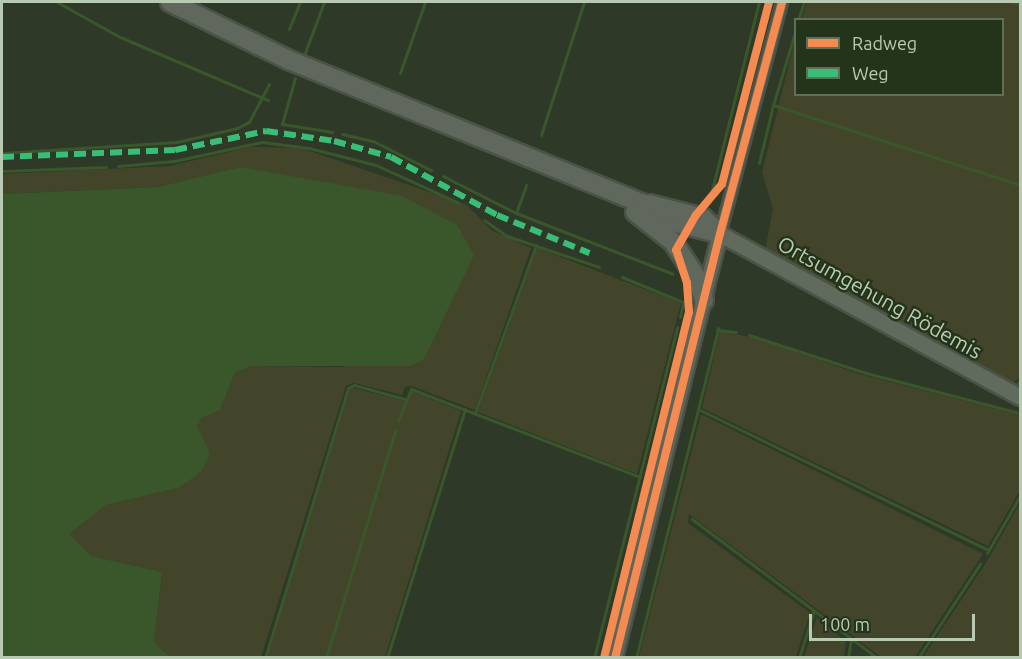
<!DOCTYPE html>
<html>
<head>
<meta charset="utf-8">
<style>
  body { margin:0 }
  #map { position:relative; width:1022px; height:659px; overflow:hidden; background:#2e3928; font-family:Ubuntu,sans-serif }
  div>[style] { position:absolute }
  .green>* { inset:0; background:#43452b }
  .water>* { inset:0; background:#39572b }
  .stream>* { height:3px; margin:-1.5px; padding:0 1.5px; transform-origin:1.5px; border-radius:1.5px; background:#39572b }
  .roads { filter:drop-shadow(2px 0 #4b5347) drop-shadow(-2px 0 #4b5347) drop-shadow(0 2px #4b5347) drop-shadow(0 -2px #4b5347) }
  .minor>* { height:10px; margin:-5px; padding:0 5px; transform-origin:5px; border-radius:5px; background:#5d6659 }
  .tertiary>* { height:14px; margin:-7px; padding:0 7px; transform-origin:7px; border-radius:7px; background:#5d6659 }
  .secondary>* { height:15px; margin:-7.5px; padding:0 7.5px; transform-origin:7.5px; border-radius:7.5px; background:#616b5d }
  .trunk>* { height:18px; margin:-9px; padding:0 9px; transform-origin:9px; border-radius:9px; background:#60675d }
  .quiet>* { height:6px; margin-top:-3px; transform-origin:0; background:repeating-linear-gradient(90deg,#3abd76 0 12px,transparent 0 18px) }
  .cycleway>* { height:8px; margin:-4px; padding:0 4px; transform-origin:4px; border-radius:4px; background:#f68b52 }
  span { translate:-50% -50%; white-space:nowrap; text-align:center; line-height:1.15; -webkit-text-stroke:5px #23341b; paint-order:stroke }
  .street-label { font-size:21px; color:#b9cab2 }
  .frame { position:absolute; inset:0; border:3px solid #b9cab2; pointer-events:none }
  .legend { position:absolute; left:794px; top:18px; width:210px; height:78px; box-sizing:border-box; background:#23341b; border:2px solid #5f7057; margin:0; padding:8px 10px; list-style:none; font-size:18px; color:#b9cab2 }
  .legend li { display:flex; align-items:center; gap:12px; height:30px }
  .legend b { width:30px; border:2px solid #5f7057 }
  .scale { position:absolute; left:809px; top:614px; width:166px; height:27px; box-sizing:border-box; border:3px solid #b9cab2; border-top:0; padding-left:8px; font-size:18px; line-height:21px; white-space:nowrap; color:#b9cab2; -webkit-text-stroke:4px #23341b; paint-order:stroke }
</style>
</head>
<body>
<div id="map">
  <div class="green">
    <i style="clip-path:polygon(807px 2px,1020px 2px,1020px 377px,1011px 384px,765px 251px,773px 209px,762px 172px,795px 40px,796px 94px,1002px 94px,1002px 20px,802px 19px)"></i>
    <i style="clip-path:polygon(250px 147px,301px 148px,467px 205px,491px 230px,531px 248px,475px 410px,411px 386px,405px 387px,402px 395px,354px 383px,346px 386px,261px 657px,170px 657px,154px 642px,162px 572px,91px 556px,68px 534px,106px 505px,178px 488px,210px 453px,196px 426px,202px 418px,220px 410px,235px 373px,251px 366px,344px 367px,240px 167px,158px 187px,2px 194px,2px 174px,170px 166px)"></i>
    <i style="clip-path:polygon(537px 248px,681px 303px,637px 474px,478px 412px)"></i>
    <i style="clip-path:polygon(720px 331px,755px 338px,859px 374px,1020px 415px,1020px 490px,988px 546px,702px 408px)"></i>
    <i style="clip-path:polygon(353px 388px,405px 401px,411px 391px,461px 411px,385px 657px,267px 657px,350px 389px)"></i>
    <i style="clip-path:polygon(701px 414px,983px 554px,915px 657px,881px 657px,689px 514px,688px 523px,810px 613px,796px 657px,639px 657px)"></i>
    <i style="clip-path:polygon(1020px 503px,1020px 657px,923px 657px,986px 563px)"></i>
    <i style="clip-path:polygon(817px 617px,846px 642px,844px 657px,804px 657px)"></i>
  </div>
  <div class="water">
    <i style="clip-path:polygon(240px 167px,402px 196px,457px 225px,474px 255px,424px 359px,410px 366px,251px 366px,235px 373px,220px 410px,202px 418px,197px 426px,210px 453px,201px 472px,178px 488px,106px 505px,69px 534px,91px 556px,162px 572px,154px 642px,170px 657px,2px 657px,2px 194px,158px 187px)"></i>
  </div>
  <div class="stream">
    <i style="left:57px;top:2px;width:72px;rotate:29.1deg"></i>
    <i style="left:120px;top:37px;width:161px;rotate:23.1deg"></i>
    <i style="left:1013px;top:2px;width:8px;rotate:23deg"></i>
    <i style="left:798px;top:20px;width:19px;rotate:-72deg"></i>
    <i style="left:289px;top:29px;width:29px;rotate:-68deg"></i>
    <i style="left:796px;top:29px;width:79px;rotate:106.8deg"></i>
    <i style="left:773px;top:105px;width:260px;rotate:17.9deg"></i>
    <i style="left:303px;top:58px;width:60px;rotate:-69.4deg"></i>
    <i style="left:400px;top:73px;width:75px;rotate:-70.6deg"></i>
    <i style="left:295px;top:78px;width:48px;rotate:105.8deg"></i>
    <i style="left:282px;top:124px;width:51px;rotate:9.1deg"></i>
    <i style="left:342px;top:134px;width:32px;rotate:13deg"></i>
    <i style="left:373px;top:141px;width:65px;rotate:26.6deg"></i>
    <i style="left:541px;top:135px;width:140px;rotate:-72.1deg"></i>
    <i style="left:2px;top:153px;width:175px;rotate:-3.6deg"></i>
    <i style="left:177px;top:142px;width:62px;rotate:-13.1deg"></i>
    <i style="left:237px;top:128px;width:13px;rotate:-27deg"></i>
    <i style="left:249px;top:122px;width:43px;rotate:-62.2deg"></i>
    <i style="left:759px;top:163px;width:60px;rotate:-76.4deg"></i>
    <i style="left:118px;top:166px;width:56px;rotate:-5.1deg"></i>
    <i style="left:174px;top:161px;width:90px;rotate:-12.2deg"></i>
    <i style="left:262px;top:142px;width:47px;rotate:7.3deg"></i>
    <i style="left:309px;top:148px;width:69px;rotate:14.2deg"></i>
    <i style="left:376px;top:165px;width:91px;rotate:24.6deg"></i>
    <i style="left:2px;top:171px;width:104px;rotate:-2.2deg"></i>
    <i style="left:443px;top:176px;width:82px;rotate:26.9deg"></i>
    <i style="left:516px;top:213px;width:168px;rotate:21.2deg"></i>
    <i style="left:712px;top:190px;width:194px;rotate:-76deg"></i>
    <i style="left:516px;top:213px;width:30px;rotate:-70deg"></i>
    <i style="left:484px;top:220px;width:28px;rotate:35deg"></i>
    <i style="left:507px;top:236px;width:97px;rotate:18.6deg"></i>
    <i style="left:622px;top:277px;width:66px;rotate:22.3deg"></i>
    <i style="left:683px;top:279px;width:7px;rotate:74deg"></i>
    <i style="left:680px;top:317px;width:14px;rotate:-78deg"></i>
    <i style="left:717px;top:330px;width:19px;rotate:6deg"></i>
    <i style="left:749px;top:335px;width:123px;rotate:18deg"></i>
    <i style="left:866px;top:373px;width:159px;rotate:14.6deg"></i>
    <i style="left:1016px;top:385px;width:6px;rotate:-45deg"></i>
    <i style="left:698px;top:409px;width:323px;rotate:25.9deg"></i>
    <i style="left:475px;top:413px;width:179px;rotate:-70deg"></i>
    <i style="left:398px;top:421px;width:35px;rotate:-68deg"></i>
    <i style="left:411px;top:389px;width:245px;rotate:21deg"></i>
    <i style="left:692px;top:519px;width:231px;rotate:36.9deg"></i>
    <i style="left:987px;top:553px;width:66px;rotate:-59.9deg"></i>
    <i style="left:265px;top:658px;width:282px;rotate:-72.9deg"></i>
    <i style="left:348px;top:388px;width:7px;rotate:-27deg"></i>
    <i style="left:354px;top:385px;width:53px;rotate:15.4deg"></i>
    <i style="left:326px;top:658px;width:237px;rotate:-73.1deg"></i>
    <i style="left:387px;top:658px;width:261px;rotate:-72.6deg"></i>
    <i style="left:594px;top:658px;width:341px;rotate:-75.9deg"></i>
    <i style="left:636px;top:658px;width:340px;rotate:-76deg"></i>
    <i style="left:799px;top:658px;width:50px;rotate:-72.6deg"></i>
    <i style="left:848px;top:658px;width:19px;rotate:-81deg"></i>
    <i style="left:918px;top:658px;width:113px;rotate:-56.6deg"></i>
  </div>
  <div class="roads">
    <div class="minor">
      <i style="left:720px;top:234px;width:240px;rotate:-75deg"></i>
    </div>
    <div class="tertiary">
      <i style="left:615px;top:658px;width:437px;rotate:-76.1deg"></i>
    </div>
    <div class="secondary">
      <i style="left:720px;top:234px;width:341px;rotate:28.5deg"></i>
    </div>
    <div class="trunk">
      <i style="left:170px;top:2px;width:132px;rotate:26deg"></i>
      <i style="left:289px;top:60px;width:380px;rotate:22.1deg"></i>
      <i style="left:641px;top:203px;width:38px;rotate:30deg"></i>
      <i style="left:674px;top:222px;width:48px;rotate:14.6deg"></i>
      <i style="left:649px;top:204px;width:56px;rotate:14.5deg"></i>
      <i style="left:703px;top:218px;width:23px;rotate:43deg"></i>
      <i style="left:635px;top:212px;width:48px;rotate:38.3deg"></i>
      <i style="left:673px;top:242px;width:43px;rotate:56.3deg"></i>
      <i style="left:697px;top:278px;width:23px;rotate:72deg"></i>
    </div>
  </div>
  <div class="quiet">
    <i style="left:2px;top:157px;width:173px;rotate:-2.3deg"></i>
    <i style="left:175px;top:150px;width:93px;rotate:-11.8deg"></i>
    <i style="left:266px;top:131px;width:69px;rotate:8.4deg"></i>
    <i style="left:334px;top:141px;width:59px;rotate:15.7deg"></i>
    <i style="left:391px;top:157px;width:121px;rotate:28.7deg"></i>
    <i style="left:497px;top:215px;width:100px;rotate:22.4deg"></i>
  </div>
  <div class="cycleway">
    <i style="left:604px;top:658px;width:356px;rotate:-76.2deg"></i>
    <i style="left:689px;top:312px;width:29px;rotate:-94deg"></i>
    <i style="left:687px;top:283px;width:35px;rotate:-108deg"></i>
    <i style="left:676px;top:250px;width:40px;rotate:-60.3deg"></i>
    <i style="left:696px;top:215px;width:40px;rotate:-50deg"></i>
    <i style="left:722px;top:184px;width:188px;rotate:-75.5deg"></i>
    <i style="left:615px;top:658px;width:437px;rotate:-76.1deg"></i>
    <i style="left:720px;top:234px;width:240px;rotate:-75deg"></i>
  </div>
  <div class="street-label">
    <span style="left:880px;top:297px;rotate:29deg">Ortsumgehung Rödemis</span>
  </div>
  <div class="frame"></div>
  <ul class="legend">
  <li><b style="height:8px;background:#f68b52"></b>Radweg</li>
  <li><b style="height:8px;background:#3abd76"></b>Weg</li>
  </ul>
  <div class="scale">100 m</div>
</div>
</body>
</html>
